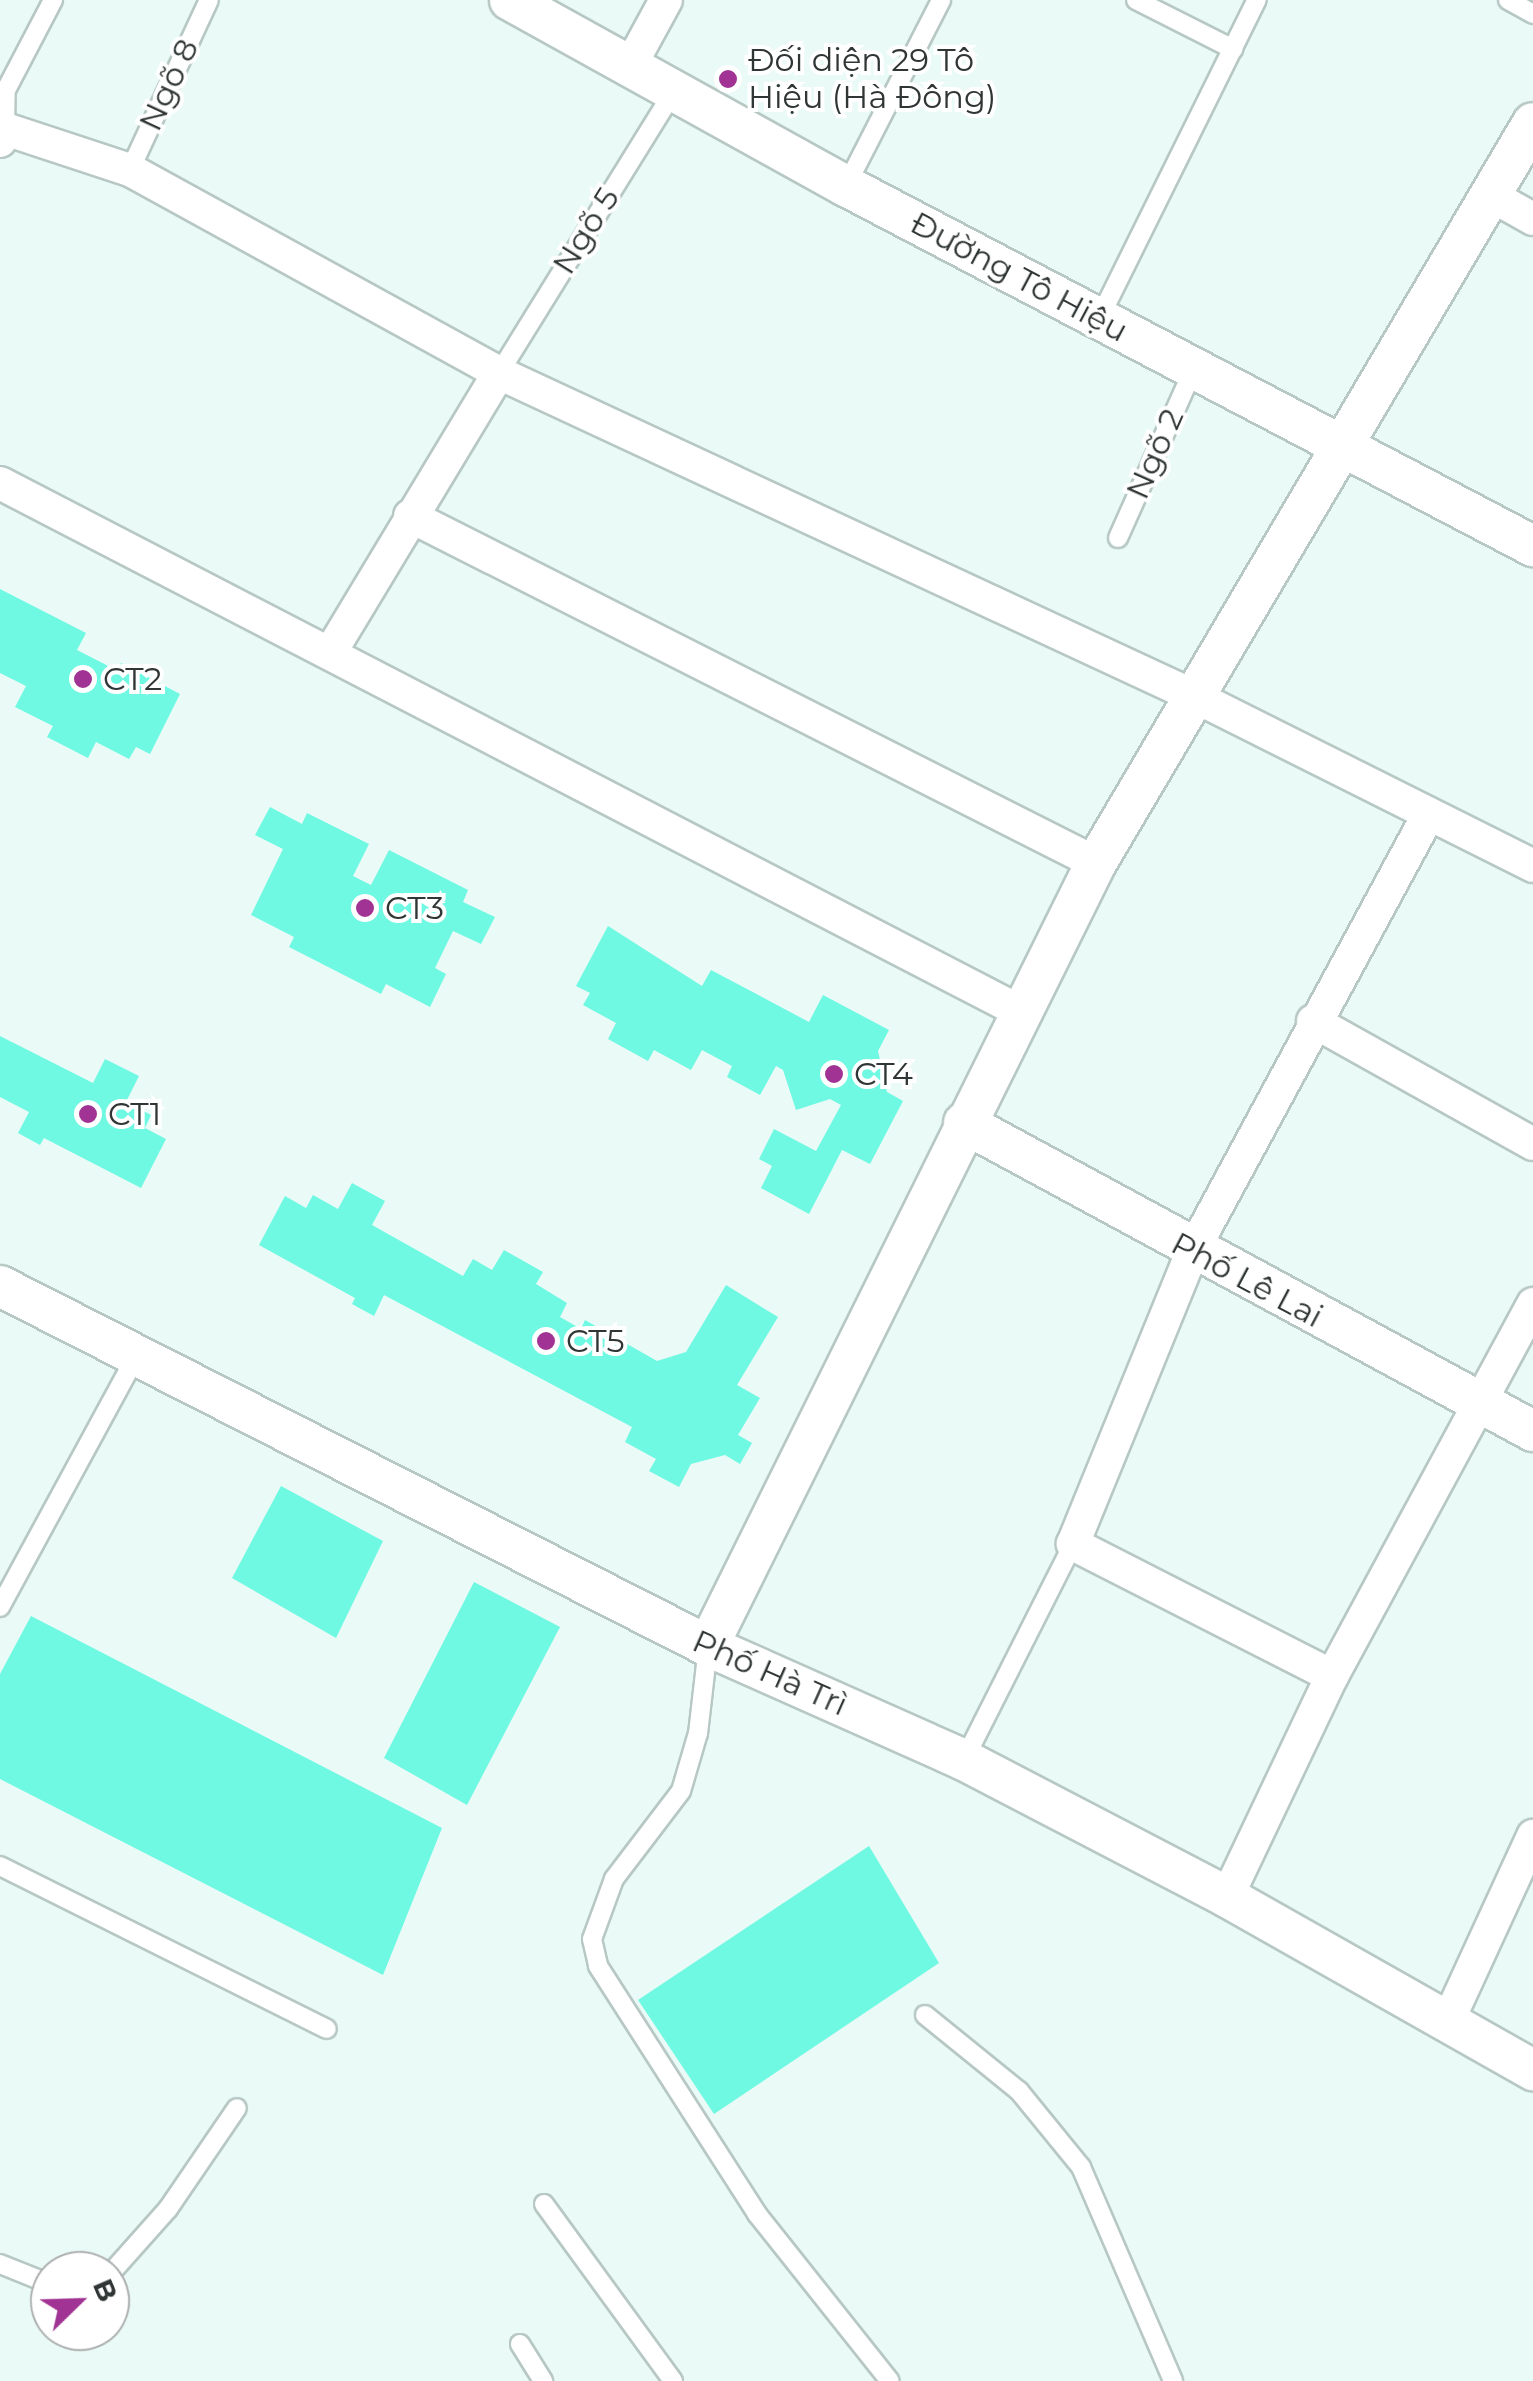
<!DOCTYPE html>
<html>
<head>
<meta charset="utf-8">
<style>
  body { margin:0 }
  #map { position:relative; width:1533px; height:2381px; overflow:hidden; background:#e9faf7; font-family:Montserrat,sans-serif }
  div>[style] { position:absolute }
  .building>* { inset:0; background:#6ff9e3 }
  .roads { filter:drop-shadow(2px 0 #b7c8c4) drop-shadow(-2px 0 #b7c8c4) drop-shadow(0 2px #b7c8c4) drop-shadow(0 -2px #b7c8c4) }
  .service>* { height:18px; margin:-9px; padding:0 9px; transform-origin:9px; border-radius:9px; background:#fff }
  .minor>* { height:32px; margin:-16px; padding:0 16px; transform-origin:16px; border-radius:16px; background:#fff }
  .tertiary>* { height:40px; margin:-20px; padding:0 20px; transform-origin:20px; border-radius:20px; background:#fff }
  .dots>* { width:28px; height:28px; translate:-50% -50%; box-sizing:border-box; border:5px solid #fff; border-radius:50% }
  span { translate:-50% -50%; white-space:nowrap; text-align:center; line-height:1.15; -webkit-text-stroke:8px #fff; paint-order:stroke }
  .poi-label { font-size:32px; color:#303635 }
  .left { translate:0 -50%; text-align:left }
  .street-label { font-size:32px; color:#303635 }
  .north { position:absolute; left:30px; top:2251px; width:100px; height:100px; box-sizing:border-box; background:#fff; border:2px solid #acafae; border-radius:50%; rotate:67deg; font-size:28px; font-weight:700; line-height:40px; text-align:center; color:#303635 }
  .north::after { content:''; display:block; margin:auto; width:35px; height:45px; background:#a03393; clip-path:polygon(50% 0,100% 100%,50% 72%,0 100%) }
</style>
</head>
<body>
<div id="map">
  <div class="building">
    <i style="clip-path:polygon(0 589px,86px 633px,77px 650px,118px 671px,121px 663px,180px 694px,150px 754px,136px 747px,129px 759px,96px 742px,88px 758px,47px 737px,53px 726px,15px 707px,26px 686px,0 673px)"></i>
    <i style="clip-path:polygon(270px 807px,302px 824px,307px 813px,369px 844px,353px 876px,371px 885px,389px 850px,468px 890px,463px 902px,495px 917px,481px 944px,453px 931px,435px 968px,446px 974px,430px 1007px,386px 984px,381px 994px,289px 947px,294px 937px,251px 915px,283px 849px,255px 835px)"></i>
    <i style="clip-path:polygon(608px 926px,702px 986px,711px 970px,809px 1022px,823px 995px,889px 1030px,878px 1051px,887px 1092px,903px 1101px,870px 1164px,842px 1150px,809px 1214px,761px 1188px,772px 1166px,759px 1159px,774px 1129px,816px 1151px,841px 1105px,830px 1099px,796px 1110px,783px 1070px,776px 1066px,760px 1095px,727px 1077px,732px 1066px,702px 1050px,691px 1070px,654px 1050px,648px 1061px,608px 1039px,616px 1023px,583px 1005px,590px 993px,576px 986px)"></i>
    <i style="clip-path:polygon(0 1036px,93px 1083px,105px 1059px,139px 1076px,126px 1102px,151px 1115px,145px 1128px,166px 1139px,141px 1188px,44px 1138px,40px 1145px,18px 1133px,29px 1112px,0 1097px)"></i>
    <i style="clip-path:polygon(352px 1183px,385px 1201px,372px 1225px,463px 1276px,473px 1259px,492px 1270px,504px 1250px,543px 1272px,536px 1284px,567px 1303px,560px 1317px,581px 1329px,585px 1320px,657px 1361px,686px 1352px,726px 1285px,778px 1317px,737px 1385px,760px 1398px,738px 1435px,752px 1443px,740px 1464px,725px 1455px,691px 1464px,679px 1487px,649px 1471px,656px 1459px,625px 1442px,632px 1427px,384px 1295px,374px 1316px,352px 1304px,355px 1298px,259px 1245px,285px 1196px,306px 1208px,313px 1195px,338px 1209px)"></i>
    <i style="clip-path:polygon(281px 1486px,383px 1541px,336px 1638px,232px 1578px)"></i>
    <i style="clip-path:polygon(474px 1582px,560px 1627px,467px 1805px,384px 1758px)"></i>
    <i style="clip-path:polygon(31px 1616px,442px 1828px,383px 1975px,0 1779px,0 1674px)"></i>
    <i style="clip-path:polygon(869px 1846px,939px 1963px,714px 2114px,638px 2000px)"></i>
  </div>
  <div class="roads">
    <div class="service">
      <i style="left:1136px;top:0;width:109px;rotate:26.8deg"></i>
      <i style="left:1508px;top:0;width:29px;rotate:29deg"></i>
      <i style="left:5px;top:129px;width:39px;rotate:-89deg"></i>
      <i style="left:6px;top:90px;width:102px;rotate:-62.4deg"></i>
      <i style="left:130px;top:170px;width:187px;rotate:-65.1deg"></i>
      <i style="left:846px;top:186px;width:209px;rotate:-62.9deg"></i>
      <i style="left:1099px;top:319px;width:356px;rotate:-63.7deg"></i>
      <i style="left:499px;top:373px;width:332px;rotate:-58.2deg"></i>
      <i style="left:1118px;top:538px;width:184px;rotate:-65.9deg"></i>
      <i style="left:0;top:1607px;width:285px;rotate:-61.5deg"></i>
      <i style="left:708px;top:1647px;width:87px;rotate:96.6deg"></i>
      <i style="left:698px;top:1733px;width:60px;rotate:106.3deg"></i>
      <i style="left:681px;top:1791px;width:111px;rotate:127.3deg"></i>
      <i style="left:614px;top:1879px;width:64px;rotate:110.1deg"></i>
      <i style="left:592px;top:1939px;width:28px;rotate:77deg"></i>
      <i style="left:598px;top:1966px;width:295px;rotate:57.3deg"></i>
      <i style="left:757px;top:2214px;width:213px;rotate:51.5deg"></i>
      <i style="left:964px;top:1760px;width:242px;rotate:-63.2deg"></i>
      <i style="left:0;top:1866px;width:365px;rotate:26.5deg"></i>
      <i style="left:925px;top:2015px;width:121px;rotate:39deg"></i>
      <i style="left:1019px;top:2091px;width:98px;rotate:50.8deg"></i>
      <i style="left:1081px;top:2167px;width:233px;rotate:66.7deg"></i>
      <i style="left:544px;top:2204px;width:219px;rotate:53.9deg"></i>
      <i style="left:0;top:2264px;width:54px;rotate:21.8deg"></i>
      <i style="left:110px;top:2274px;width:87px;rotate:-48.3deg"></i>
      <i style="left:168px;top:2209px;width:122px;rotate:-55.7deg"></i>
      <i style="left:520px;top:2344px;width:44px;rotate:58.1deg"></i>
    </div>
    <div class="minor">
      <i style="left:630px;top:66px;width:75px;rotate:-61.4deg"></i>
      <i style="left:0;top:141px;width:13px;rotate:-67deg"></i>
      <i style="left:5px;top:129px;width:132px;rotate:18.2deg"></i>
      <i style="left:130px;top:170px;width:421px;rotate:28.8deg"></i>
      <i style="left:499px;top:373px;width:771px;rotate:24.94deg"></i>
      <i style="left:1198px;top:698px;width:375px;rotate:26.6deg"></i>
      <i style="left:1492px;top:196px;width:47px;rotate:29.3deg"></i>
      <i style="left:0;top:483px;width:1152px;rotate:27.39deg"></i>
      <i style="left:410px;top:516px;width:769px;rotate:26.83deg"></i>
      <i style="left:330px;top:653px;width:327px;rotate:-58.9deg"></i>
      <i style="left:1313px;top:1021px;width:252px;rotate:29.2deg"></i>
      <i style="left:1332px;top:1676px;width:291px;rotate:-153deg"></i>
      <i style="left:1073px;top:1544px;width:315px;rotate:-67.8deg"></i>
      <i style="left:1192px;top:1252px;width:494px;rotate:-61.6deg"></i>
      <i style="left:1227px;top:1897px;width:245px;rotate:-64.6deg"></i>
      <i style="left:1332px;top:1676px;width:423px;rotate:-61.6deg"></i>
      <i style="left:1448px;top:2021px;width:204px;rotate:-65.3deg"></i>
    </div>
    <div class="tertiary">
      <i style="left:510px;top:0;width:384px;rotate:29deg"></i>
      <i style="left:846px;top:186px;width:776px;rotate:27.66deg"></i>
      <i style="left:964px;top:1123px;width:647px;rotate:28.43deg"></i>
      <i style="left:0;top:1286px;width:794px;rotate:26.95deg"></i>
      <i style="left:708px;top:1646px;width:280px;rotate:24deg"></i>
      <i style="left:964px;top:1760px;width:297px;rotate:27.5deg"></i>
      <i style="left:1227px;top:1897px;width:352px;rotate:29.5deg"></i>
      <i style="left:708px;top:1646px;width:874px;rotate:-63.64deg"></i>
      <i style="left:1096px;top:863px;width:859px;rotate:-59.44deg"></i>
    </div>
  </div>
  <div class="dots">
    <i style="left:728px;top:79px;background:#a03393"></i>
    <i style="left:83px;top:679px;background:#a03393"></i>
    <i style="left:365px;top:908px;background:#a03393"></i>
    <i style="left:834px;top:1074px;background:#a03393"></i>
    <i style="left:88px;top:1114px;background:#a03393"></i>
    <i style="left:546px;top:1341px;background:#a03393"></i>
  </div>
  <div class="poi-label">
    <span class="left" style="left:748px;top:79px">Đối diện 29 Tô<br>Hiệu (Hà Đông)</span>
    <span class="left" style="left:103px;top:679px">CT2</span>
    <span class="left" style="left:385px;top:908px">CT3</span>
    <span class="left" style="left:854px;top:1074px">CT4</span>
    <span class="left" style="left:108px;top:1114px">CT1</span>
    <span class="left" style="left:566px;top:1341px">CT5</span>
  </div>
  <div class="street-label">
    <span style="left:169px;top:85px;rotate:-65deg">Ngõ 8</span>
    <span style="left:586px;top:231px;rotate:-58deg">Ngõ 5</span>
    <span style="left:1019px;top:277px;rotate:28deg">Đường Tô Hiệu</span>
    <span style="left:1155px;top:454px;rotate:-66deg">Ngõ 2</span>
    <span style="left:1247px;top:1280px;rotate:28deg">Phố Lê Lai</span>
    <span style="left:770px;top:1673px;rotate:24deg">Phố Hà Trì</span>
  </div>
  <div class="north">B</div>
</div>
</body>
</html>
